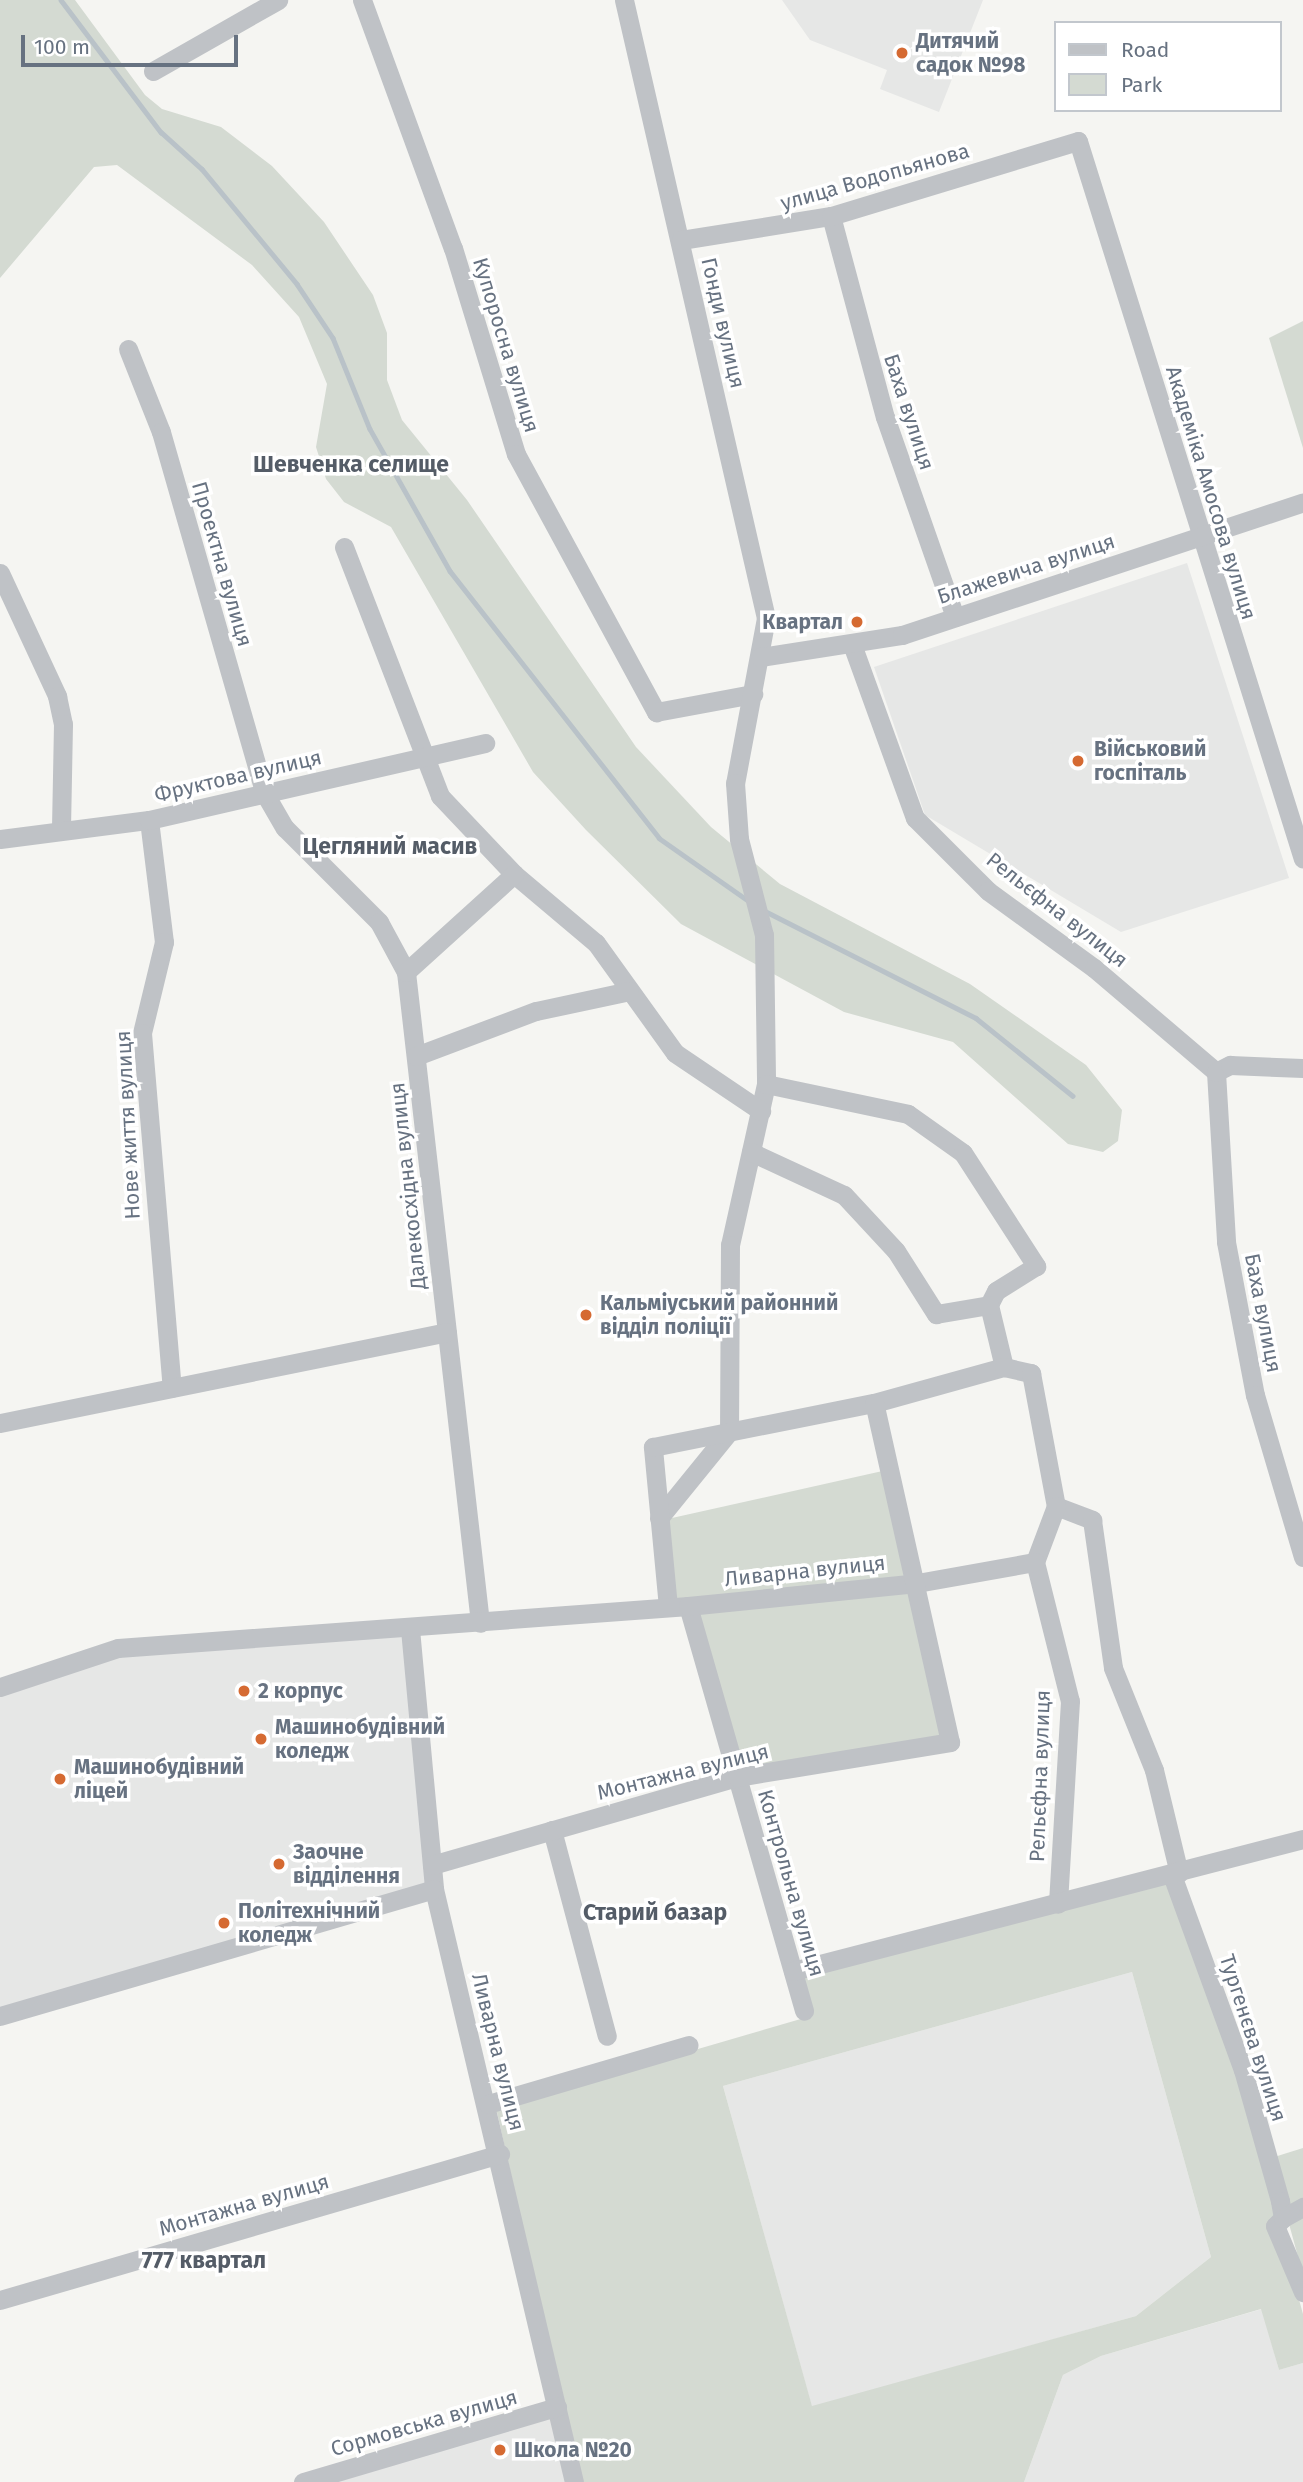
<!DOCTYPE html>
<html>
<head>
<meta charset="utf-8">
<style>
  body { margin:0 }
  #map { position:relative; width:1303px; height:2482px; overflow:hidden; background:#f5f5f2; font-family:"Fira Sans",sans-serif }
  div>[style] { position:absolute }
  .built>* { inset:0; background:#e6e7e6 }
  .green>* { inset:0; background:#d4dad2 }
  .stream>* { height:4.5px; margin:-2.25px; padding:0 2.25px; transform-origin:2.25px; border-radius:2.25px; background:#b9c2c8 }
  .minor>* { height:19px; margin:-9.5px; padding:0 9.5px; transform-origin:9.5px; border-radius:9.5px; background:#bfc2c6 }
  .dots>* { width:19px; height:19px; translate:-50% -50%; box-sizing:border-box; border:4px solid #fff; border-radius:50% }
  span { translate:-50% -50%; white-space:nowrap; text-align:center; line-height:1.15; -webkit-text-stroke:7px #fff; paint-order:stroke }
  .poi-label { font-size:21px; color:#677281; font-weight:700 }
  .left { translate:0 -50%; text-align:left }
  .right { translate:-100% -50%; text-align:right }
  .street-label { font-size:21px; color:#677281 }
  .neighbourhood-label { font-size:23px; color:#545c67; font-weight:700 }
  .legend { position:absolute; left:1054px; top:21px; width:228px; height:91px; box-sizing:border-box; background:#fff; border:2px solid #c2c7cd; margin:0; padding:9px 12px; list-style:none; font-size:21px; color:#677281 }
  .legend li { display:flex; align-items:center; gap:14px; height:35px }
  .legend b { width:35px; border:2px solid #c2c7cd }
  .scale { position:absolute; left:21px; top:35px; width:217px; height:32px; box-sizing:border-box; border:4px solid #677281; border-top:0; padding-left:9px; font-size:21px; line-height:24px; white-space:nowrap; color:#677281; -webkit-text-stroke:5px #fff; paint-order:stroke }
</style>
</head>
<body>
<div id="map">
  <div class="built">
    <i style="clip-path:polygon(782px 0,983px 0,939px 112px,880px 89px,887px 70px,810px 40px)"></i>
    <i style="clip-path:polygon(1187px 563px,1289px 878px,1121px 932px,925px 815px,874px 667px)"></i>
    <i style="clip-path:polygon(404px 1635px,427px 1884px,0 2009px,0 1694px,120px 1655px)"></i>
    <i style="clip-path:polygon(1132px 1972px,1211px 2257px,1136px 2316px,812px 2407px,723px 2086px)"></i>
    <i style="clip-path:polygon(1262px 2309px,1279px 2370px,1303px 2363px,1303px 2482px,1024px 2482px,1063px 2375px,1101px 2356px)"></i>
    <i style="clip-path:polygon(552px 2417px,567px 2482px,330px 2482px)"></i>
  </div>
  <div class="green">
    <i style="clip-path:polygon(0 0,75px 0,145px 95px,162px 109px,221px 127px,272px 166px,324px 222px,373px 295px,387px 333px,387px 380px,402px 420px,467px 500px,636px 747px,711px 827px,780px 884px,970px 984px,1086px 1065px,1122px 1110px,1118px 1141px,1103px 1152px,1068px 1144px,953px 1042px,844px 1012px,681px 924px,586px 830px,533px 772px,391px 527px,344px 502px,326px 479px,316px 447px,327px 384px,299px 317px,252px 265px,117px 165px,94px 167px,0 278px)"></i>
    <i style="clip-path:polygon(1303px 321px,1303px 448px,1269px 338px)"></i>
    <i style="clip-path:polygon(887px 1470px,913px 1581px,671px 1604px,663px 1520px)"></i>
    <i style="clip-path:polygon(914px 1587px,946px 1740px,740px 1774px,692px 1609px)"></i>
    <i style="clip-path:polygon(evenodd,1168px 1882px,1235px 2070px,1303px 2314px,1303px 2363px,1279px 2370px,1261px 2309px,1101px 2356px,1063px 2375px,1024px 2482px,580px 2482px,496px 2108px,811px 2016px,800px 1975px,1168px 1882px,1132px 1972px,1211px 2257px,1136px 2316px,812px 2406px,723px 2086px,1132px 1972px)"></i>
    <i style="clip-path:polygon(1303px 2148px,1303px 2275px,1271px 2158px)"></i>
  </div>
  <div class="stream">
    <i style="left:61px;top:0;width:166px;rotate:52.9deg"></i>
    <i style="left:161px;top:132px;width:55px;rotate:42.1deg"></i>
    <i style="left:202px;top:169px;width:149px;rotate:50.4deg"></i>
    <i style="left:297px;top:284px;width:65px;rotate:56.3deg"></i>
    <i style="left:333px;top:338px;width:98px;rotate:67.9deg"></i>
    <i style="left:370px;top:429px;width:163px;rotate:60.6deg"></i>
    <i style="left:450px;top:571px;width:339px;rotate:51.9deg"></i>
    <i style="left:659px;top:838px;width:111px;rotate:35.1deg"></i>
    <i style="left:763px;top:910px;width:239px;rotate:26.9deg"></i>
    <i style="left:976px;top:1018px;width:124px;rotate:38.8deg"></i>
  </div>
  <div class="minor">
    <i style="left:362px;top:0;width:264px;rotate:69.9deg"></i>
    <i style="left:453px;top:248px;width:215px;rotate:73deg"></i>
    <i style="left:516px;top:454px;width:294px;rotate:61.5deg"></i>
    <i style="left:656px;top:712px;width:99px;rotate:-10.5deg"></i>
    <i style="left:624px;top:0;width:634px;rotate:77.06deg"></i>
    <i style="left:766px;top:618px;width:168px;rotate:100.6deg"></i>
    <i style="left:735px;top:783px;width:56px;rotate:85.9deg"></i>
    <i style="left:739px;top:839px;width:99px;rotate:75.4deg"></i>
    <i style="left:764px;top:935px;width:149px;rotate:89.2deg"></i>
    <i style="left:766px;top:1084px;width:165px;rotate:102.6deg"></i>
    <i style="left:730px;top:1245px;width:187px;rotate:90.3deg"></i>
    <i style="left:153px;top:71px;width:144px;rotate:-29.6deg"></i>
    <i style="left:831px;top:216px;width:208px;rotate:75deg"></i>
    <i style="left:885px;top:417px;width:212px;rotate:70.7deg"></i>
    <i style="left:681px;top:240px;width:152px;rotate:-9.1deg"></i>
    <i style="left:831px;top:216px;width:258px;rotate:-16.9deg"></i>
    <i style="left:1078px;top:141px;width:752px;rotate:72.6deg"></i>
    <i style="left:128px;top:349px;width:89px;rotate:68.3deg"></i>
    <i style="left:161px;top:432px;width:377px;rotate:74deg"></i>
    <i style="left:265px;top:794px;width:39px;rotate:60deg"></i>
    <i style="left:285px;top:828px;width:133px;rotate:45deg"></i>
    <i style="left:379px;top:922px;width:57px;rotate:61.6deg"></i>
    <i style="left:406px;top:972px;width:655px;rotate:83.51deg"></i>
    <i style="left:344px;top:547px;width:267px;rotate:68.9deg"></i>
    <i style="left:440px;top:796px;width:108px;rotate:46.5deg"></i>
    <i style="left:514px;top:874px;width:107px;rotate:40.1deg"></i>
    <i style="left:596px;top:943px;width:135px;rotate:54.3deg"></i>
    <i style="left:675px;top:1053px;width:104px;rotate:34deg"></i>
    <i style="left:0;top:573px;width:136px;rotate:65.1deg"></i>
    <i style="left:57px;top:696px;width:29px;rotate:78deg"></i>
    <i style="left:63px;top:724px;width:103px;rotate:91.1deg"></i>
    <i style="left:853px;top:647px;width:182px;rotate:70.1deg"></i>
    <i style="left:915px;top:818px;width:103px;rotate:45deg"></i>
    <i style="left:988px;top:891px;width:131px;rotate:36deg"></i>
    <i style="left:1094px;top:968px;width:160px;rotate:40.4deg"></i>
    <i style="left:760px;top:657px;width:144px;rotate:-8.8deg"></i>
    <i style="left:902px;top:635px;width:422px;rotate:-18.3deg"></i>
    <i style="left:149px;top:820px;width:123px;rotate:83deg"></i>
    <i style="left:164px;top:942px;width:94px;rotate:103.6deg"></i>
    <i style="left:142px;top:1033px;width:356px;rotate:85.2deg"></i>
    <i style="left:0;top:839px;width:150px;rotate:-7.3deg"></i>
    <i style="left:149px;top:820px;width:345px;rotate:-12.9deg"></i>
    <i style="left:406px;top:972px;width:146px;rotate:-42.2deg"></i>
    <i style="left:416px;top:1056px;width:128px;rotate:-20.6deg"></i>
    <i style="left:536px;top:1011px;width:95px;rotate:-12.1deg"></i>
    <i style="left:1216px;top:1072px;width:170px;rotate:86.6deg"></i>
    <i style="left:1226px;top:1242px;width:156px;rotate:79.3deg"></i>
    <i style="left:1255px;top:1395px;width:169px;rotate:73.5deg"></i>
    <i style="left:1216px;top:1072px;width:16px;rotate:-27deg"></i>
    <i style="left:1230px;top:1065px;width:73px;rotate:2.4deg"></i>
    <i style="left:766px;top:1084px;width:145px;rotate:11.9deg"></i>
    <i style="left:908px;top:1114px;width:67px;rotate:35.3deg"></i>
    <i style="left:963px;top:1153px;width:135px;rotate:57.1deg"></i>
    <i style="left:1036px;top:1266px;width:47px;rotate:148deg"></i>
    <i style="left:996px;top:1291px;width:16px;rotate:117deg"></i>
    <i style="left:989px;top:1305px;width:64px;rotate:76.4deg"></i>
    <i style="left:751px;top:1152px;width:102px;rotate:24.8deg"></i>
    <i style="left:844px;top:1195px;width:76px;rotate:47.1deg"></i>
    <i style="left:896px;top:1251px;width:75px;rotate:57.6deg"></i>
    <i style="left:936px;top:1314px;width:54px;rotate:-9.6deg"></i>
    <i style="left:0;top:1423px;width:456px;rotate:-11.5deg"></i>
    <i style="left:1056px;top:1506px;width:39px;rotate:21deg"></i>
    <i style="left:1092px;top:1520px;width:149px;rotate:81.9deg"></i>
    <i style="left:1113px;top:1668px;width:110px;rotate:68.1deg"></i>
    <i style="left:1154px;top:1770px;width:106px;rotate:76.4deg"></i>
    <i style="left:659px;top:1518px;width:111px;rotate:-50.9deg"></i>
    <i style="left:688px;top:1606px;width:421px;rotate:74deg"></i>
    <i style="left:668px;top:1607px;width:161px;rotate:-95.4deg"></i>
    <i style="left:653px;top:1447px;width:225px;rotate:-11.3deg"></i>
    <i style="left:874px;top:1403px;width:135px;rotate:-15.5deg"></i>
    <i style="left:1004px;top:1367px;width:28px;rotate:13deg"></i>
    <i style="left:1031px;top:1373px;width:135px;rotate:79.4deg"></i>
    <i style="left:1056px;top:1506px;width:60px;rotate:110.6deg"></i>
    <i style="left:1035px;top:1562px;width:143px;rotate:75.9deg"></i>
    <i style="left:1070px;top:1701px;width:203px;rotate:93.4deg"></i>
    <i style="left:410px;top:1629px;width:261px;rotate:84.7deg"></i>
    <i style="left:434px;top:1889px;width:609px;rotate:76.72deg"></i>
    <i style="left:0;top:1687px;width:124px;rotate:-18.3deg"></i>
    <i style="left:118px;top:1648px;width:572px;rotate:-4.21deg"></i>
    <i style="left:688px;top:1606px;width:230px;rotate:-5.7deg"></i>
    <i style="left:917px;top:1583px;width:120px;rotate:-10.1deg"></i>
    <i style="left:552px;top:1830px;width:213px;rotate:75.1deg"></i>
    <i style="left:432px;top:1865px;width:317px;rotate:-16.1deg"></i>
    <i style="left:737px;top:1777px;width:216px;rotate:-9.3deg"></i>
    <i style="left:950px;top:1742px;width:347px;rotate:-102.6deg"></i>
    <i style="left:1172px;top:1875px;width:208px;rotate:70deg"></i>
    <i style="left:1243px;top:2070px;width:136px;rotate:74.2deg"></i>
    <i style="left:1280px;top:2201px;width:17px;rotate:80deg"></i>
    <i style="left:1283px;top:2218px;width:11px;rotate:135deg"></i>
    <i style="left:1275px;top:2226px;width:72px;rotate:67deg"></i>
    <i style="left:793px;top:1971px;width:527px;rotate:-14.51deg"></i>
    <i style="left:0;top:2016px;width:452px;rotate:-16.3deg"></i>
    <i style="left:488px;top:2104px;width:209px;rotate:-16.4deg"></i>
    <i style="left:1283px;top:2218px;width:23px;rotate:-29deg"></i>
    <i style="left:0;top:2300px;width:521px;rotate:-16.28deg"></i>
    <i style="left:303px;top:2482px;width:265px;rotate:-16.5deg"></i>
  </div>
  <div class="dots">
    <i style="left:902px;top:53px;background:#d56a32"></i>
    <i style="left:857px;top:622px;background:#d56a32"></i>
    <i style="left:1078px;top:761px;background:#d56a32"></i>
    <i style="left:586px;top:1315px;background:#d56a32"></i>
    <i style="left:244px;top:1691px;background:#d56a32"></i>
    <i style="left:261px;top:1739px;background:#d56a32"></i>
    <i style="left:60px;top:1779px;background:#d56a32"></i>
    <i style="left:279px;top:1864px;background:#d56a32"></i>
    <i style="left:224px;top:1923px;background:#d56a32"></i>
    <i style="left:500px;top:2450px;background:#d56a32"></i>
  </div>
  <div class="poi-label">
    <span class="left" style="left:916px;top:53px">Дитячий<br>садок №98</span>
    <span class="right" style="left:843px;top:622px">Квартал</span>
    <span class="left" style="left:1094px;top:761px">Військовий<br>госпіталь</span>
    <span class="left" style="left:600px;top:1315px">Кальміуський районний<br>відділ поліції</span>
    <span class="left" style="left:258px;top:1691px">2 корпус</span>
    <span class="left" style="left:275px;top:1739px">Машинобудівний<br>коледж</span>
    <span class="left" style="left:74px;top:1779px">Машинобудівний<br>ліцей</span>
    <span class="left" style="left:293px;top:1864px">Заочне<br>відділення</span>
    <span class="left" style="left:238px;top:1923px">Політехнічний<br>коледж</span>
    <span class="left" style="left:514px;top:2450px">Школа №20</span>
  </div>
  <div class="street-label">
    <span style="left:875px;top:177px;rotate:-16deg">улица Водопьянова</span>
    <span style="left:723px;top:323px;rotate:77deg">Гонди вулиця</span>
    <span style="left:506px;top:345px;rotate:73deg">Купоросна вулиця</span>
    <span style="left:909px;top:412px;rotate:72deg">Баха вулиця</span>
    <span style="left:1211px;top:493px;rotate:73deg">Академіка Амосова вулиця</span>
    <span style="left:222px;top:564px;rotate:74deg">Проектна вулиця</span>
    <span style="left:1026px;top:569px;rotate:-18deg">Блажевича вулиця</span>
    <span style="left:238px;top:776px;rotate:-13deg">Фруктова вулиця</span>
    <span style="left:1057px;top:910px;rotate:38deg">Рельєфна вулиця</span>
    <span style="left:128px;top:1125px;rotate:-93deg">Нове життя вулиця</span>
    <span style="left:408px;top:1186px;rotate:-96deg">Далекосхідна вулиця</span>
    <span style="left:1263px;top:1313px;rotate:79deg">Баха вулиця</span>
    <span style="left:805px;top:1571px;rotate:-6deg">Ливарна вулиця</span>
    <span style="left:683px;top:1772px;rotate:-14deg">Монтажна вулиця</span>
    <span style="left:1040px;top:1776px;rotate:-88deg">Рельєфна вулиця</span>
    <span style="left:791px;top:1883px;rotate:74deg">Контрольна вулиця</span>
    <span style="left:1253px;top:2038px;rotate:72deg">Тургенєва вулиця</span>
    <span style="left:498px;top:2052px;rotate:76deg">Ливарна вулиця</span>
    <span style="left:244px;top:2205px;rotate:-16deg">Монтажна вулиця</span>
    <span style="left:424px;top:2423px;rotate:-16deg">Сормовська вулиця</span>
  </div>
  <div class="neighbourhood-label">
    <span style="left:351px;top:464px">Шевченка селище</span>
    <span style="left:390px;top:846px">Цегляний масив</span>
    <span style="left:655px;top:1912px">Старий базар</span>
    <span style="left:204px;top:2260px">777 квартал</span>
  </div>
  <ul class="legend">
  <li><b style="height:9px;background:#bfc2c6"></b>Road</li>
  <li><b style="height:19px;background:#d4dad2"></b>Park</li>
  </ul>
  <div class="scale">100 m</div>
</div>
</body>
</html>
